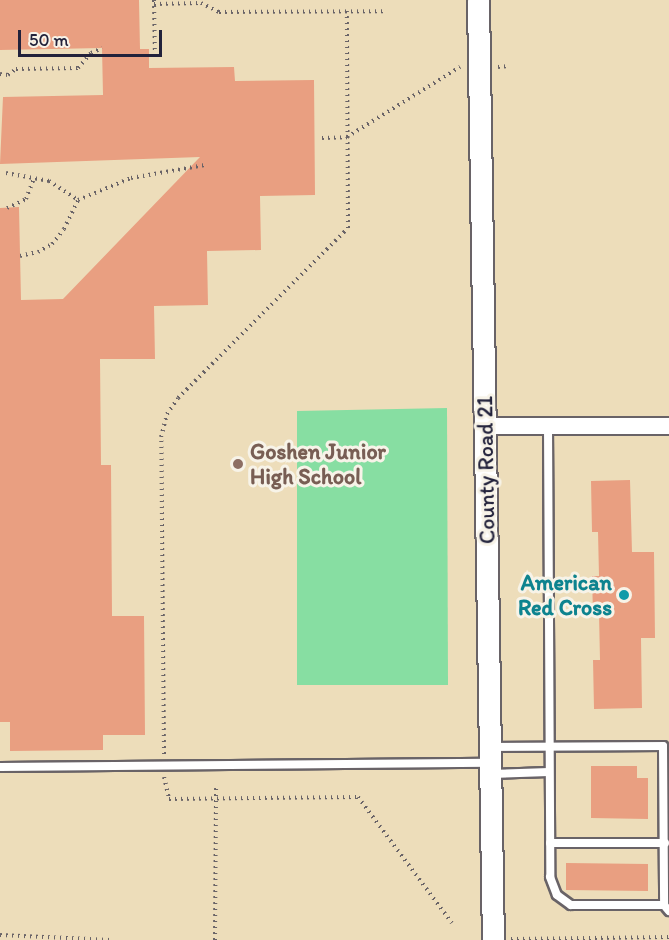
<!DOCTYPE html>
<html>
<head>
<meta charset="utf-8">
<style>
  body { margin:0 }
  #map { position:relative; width:669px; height:940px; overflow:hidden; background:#edddba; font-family:Itim,sans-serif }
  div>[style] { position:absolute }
  .green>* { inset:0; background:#87dea2 }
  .building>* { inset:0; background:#e99f81 }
  .path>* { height:4px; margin-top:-2px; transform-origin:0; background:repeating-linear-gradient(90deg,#696367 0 1.5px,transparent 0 6px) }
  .roads { filter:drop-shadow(2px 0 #696367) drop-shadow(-2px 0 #696367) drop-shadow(0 2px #696367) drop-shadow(0 -2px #696367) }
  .service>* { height:8px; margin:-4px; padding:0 4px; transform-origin:4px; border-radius:4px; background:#fff }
  .minor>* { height:16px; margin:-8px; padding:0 8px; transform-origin:8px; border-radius:8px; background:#fff }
  .tertiary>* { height:21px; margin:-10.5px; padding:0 10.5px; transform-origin:10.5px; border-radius:10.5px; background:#fff }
  .dots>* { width:16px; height:16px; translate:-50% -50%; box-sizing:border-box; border:3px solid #f7f3e8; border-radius:50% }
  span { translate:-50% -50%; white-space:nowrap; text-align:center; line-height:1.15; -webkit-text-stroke:6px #f7f3e8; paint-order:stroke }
  .education-label { font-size:22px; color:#785e54; font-weight:700 }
  .left { translate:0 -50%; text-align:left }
  .street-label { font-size:22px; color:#22223b }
  .culture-label { font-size:22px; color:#0d838f; font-weight:700 }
  .right { translate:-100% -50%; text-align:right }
  .scale { position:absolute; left:18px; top:30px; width:144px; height:27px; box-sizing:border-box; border:3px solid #22223b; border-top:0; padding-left:8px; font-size:18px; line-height:21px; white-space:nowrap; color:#22223b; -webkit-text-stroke:4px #f7f3e8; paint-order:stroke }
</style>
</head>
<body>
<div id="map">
  <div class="green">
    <i style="clip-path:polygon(447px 408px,448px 685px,297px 685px,297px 411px)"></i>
  </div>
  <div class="building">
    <i style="clip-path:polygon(0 0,139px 0,140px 49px,149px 49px,149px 68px,234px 67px,235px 81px,314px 80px,315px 195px,260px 196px,261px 250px,207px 251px,208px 305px,154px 306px,155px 359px,100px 359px,101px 465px,111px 465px,112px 616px,144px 616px,145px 735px,103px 735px,103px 750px,10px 751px,10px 722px,0 722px,0 208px,19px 207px,21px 300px,63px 299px,200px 157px,0 164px,3px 97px,103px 95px,102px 48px,0 50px)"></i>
    <i style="clip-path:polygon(630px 480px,632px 552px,654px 552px,655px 638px,641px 638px,642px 708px,594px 709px,593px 660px,600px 660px,599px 613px,593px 614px,592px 576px,599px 576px,598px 532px,592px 532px,591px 481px)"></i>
    <i style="clip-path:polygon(591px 766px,637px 766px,637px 778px,648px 778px,648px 819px,591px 818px)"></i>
    <i style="clip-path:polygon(566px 863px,648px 864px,648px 891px,566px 890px)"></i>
  </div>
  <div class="path">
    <i style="left:154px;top:0;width:59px;rotate:89deg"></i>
    <i style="left:154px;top:4px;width:47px;rotate:-1.2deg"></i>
    <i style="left:201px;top:3px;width:20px;rotate:27deg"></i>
    <i style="left:219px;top:12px;width:167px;rotate:-0.3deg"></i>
    <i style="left:498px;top:67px;width:11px;rotate:-5deg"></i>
    <i style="left:0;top:74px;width:8px;rotate:7deg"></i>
    <i style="left:8px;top:75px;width:10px;rotate:-37deg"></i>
    <i style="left:16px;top:69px;width:62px;rotate:-0.9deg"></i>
    <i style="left:78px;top:68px;width:20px;rotate:-49deg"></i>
    <i style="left:91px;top:53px;width:12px;rotate:-24deg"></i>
    <i style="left:322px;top:138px;width:25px;rotate:-2deg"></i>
    <i style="left:347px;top:137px;width:133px;rotate:-31.8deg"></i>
    <i style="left:6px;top:173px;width:44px;rotate:10.5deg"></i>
    <i style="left:49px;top:181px;width:35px;rotate:33deg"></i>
    <i style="left:7px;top:208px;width:21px;rotate:-25deg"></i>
    <i style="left:26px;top:199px;width:22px;rotate:-69deg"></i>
    <i style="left:20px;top:256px;width:18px;rotate:-13deg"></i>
    <i style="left:38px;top:252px;width:16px;rotate:-30deg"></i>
    <i style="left:52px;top:244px;width:19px;rotate:-51deg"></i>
    <i style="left:64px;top:229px;width:32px;rotate:-64deg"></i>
    <i style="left:78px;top:200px;width:57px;rotate:-22.5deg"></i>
    <i style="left:131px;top:178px;width:75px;rotate:-10deg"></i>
    <i style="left:164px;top:754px;width:317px;rotate:-90.5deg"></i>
    <i style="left:161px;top:437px;width:24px;rotate:-75deg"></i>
    <i style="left:167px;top:414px;width:19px;rotate:-55deg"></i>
    <i style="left:178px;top:398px;width:240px;rotate:-45deg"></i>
    <i style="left:348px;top:228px;width:217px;rotate:-90.3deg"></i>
    <i style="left:164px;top:777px;width:23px;rotate:77deg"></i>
    <i style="left:169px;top:799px;width:189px;rotate:-0.6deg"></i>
    <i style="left:358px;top:797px;width:157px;rotate:53.3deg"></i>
    <i style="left:0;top:935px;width:111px;rotate:2.6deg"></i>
    <i style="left:511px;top:939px;width:158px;rotate:-0.7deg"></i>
    <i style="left:215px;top:940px;width:154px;rotate:-89.6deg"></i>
  </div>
  <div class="roads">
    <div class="service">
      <i style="left:548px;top:426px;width:451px;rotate:89.7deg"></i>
      <i style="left:550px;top:877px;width:19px;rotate:69deg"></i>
      <i style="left:557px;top:895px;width:17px;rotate:36deg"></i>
      <i style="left:571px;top:905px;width:93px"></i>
      <i style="left:489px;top:747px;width:174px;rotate:-0.3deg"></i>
      <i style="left:663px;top:746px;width:159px;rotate:89.6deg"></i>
      <i style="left:664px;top:905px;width:8px;rotate:50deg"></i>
      <i style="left:0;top:767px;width:489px;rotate:-0.5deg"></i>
      <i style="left:490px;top:774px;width:59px;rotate:-1.9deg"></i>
      <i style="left:550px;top:843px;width:115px"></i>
    </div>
    <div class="minor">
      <i style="left:486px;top:426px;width:183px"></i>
    </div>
    <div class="tertiary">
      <i style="left:478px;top:0;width:940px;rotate:89.09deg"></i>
    </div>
  </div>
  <div class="dots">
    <i style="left:238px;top:464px;background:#8d6e63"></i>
    <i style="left:624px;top:595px;background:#0f9aa8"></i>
  </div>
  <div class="education-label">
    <span class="left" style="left:250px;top:464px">Goshen Junior<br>High School</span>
  </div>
  <div class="street-label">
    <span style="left:486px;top:470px;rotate:-91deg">County Road 21</span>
  </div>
  <div class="culture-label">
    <span class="right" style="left:612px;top:595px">American<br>Red Cross</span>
  </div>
  <div class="scale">50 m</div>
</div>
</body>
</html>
